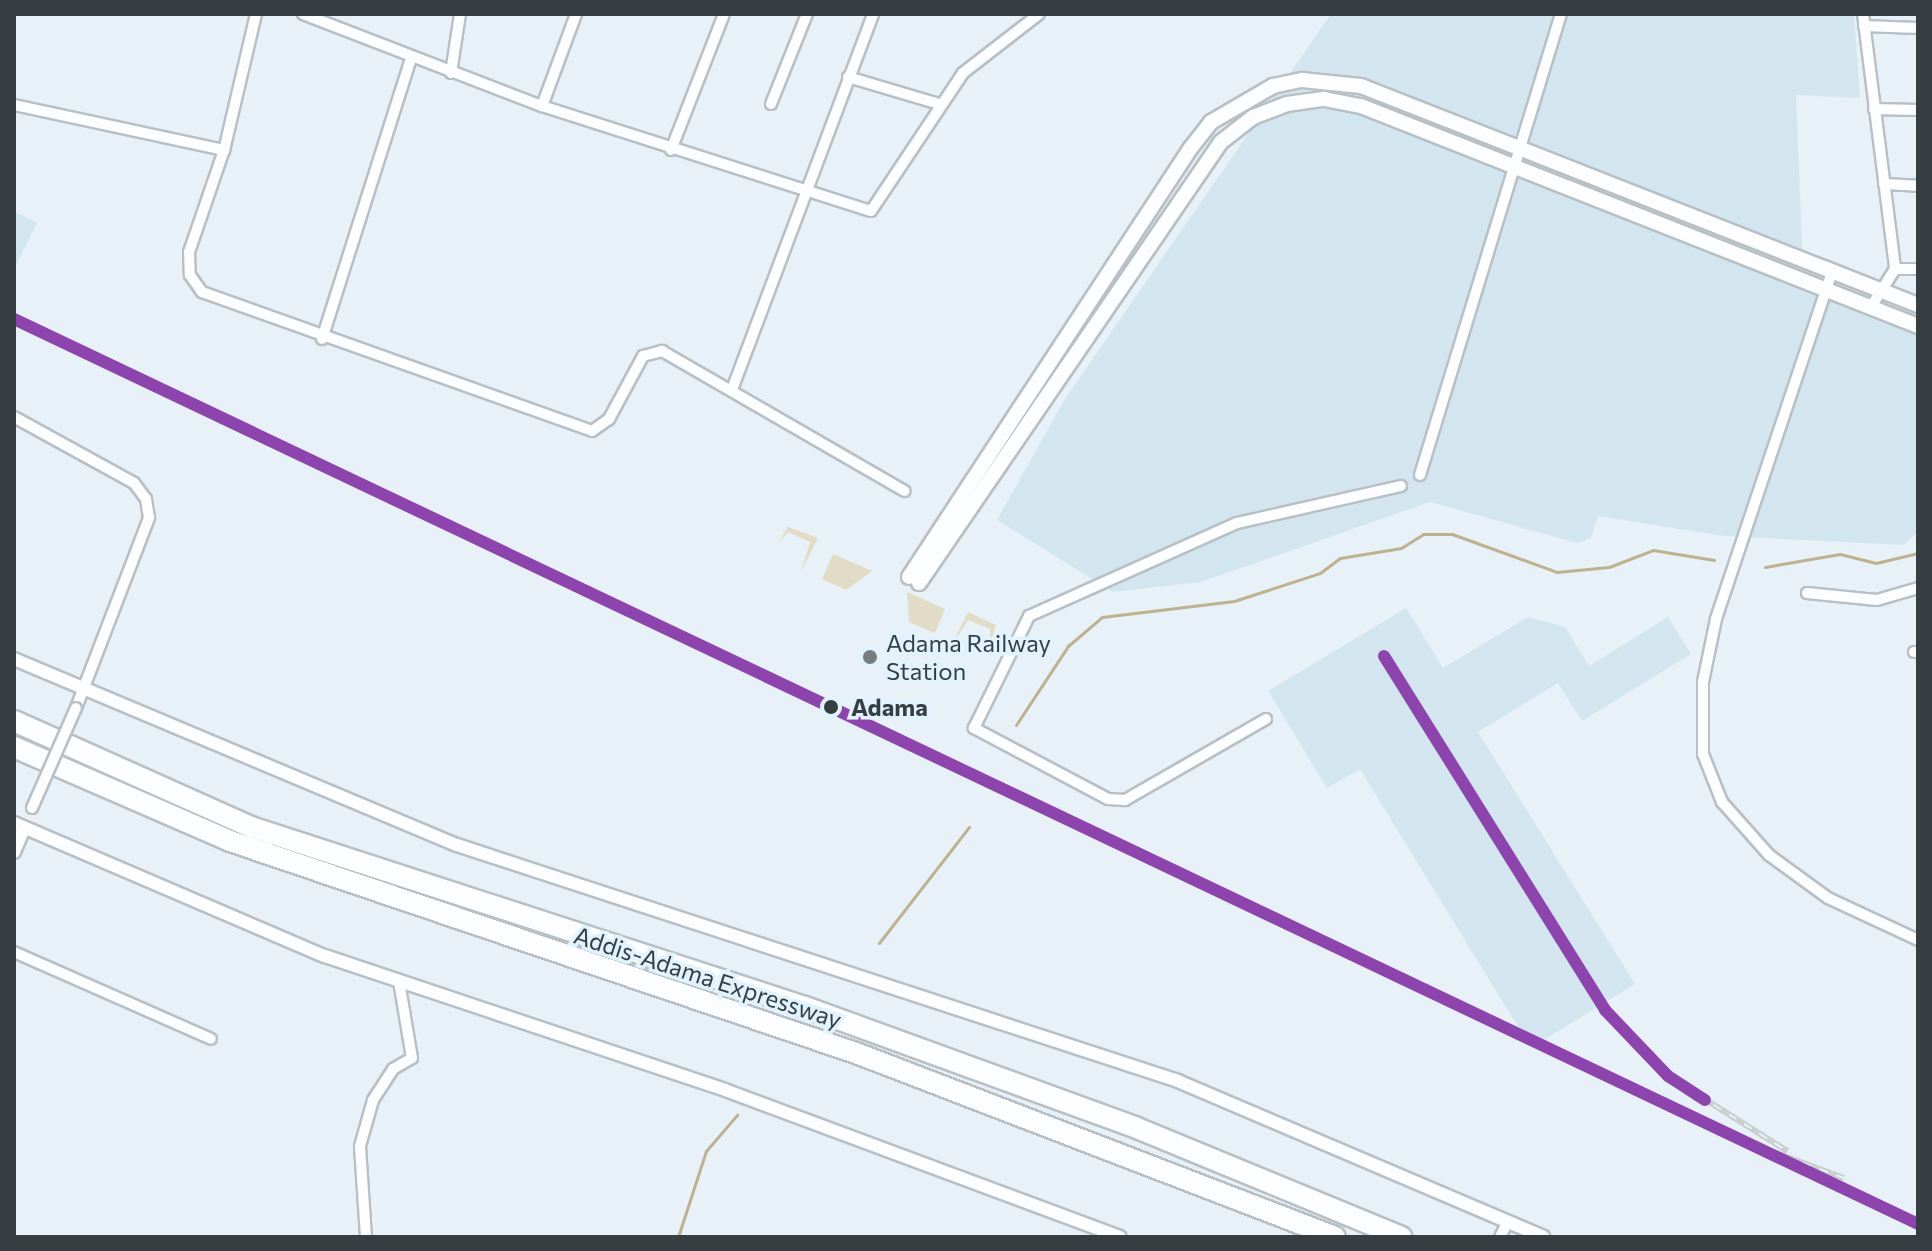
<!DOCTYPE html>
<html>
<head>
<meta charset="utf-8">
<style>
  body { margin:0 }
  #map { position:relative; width:1932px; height:1251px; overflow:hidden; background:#e7f1f7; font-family:Commissioner,sans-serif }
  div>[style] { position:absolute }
  .built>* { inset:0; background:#d3e6f0 }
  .green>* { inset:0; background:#e2dcc6 }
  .stream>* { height:3px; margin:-1.5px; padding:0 1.5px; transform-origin:1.5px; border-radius:1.5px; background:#beb18f }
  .roads { filter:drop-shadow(2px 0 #b8c0c5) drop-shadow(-2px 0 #b8c0c5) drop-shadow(0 2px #b8c0c5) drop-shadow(0 -2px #b8c0c5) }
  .minor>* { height:10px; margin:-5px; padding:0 5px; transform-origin:5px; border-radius:5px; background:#fbfdfe }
  .tertiary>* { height:12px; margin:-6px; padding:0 6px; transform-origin:6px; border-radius:6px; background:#fbfdfe }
  .secondary>* { height:14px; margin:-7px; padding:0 7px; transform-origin:7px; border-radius:7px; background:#fbfdfe }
  .motorway>* { height:20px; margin:-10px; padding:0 10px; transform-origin:10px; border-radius:10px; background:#fbfdfe }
  .rail>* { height:6px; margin-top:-3px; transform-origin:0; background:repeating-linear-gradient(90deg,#e1f3fd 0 9px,#c8cccd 0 18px); box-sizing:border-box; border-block:2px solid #c8cccd }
  .bridges { filter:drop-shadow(2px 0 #b8c0c5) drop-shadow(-2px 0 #b8c0c5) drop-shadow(0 2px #b8c0c5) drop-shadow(0 -2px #b8c0c5) }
  .minor-bridge>* { height:10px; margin:-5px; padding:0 5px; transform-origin:5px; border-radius:5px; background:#fbfdfe }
  .rail-1>* { height:12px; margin:-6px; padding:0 6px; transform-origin:6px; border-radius:6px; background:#8e44ad }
  .dots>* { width:22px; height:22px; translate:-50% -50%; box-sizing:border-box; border:4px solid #e1f3fd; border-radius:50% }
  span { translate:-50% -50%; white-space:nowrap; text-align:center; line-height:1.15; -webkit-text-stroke:7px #e1f3fd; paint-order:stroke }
  .poi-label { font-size:24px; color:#373e42 }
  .left { translate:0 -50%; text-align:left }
  .stop-label { font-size:24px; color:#373e42; font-weight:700 }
  .street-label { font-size:24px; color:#373e42 }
  .frame { position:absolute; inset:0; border:16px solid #373e42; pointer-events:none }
</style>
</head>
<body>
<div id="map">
  <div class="built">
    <i style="clip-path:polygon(1331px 14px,1854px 14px,1860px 98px,1796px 95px,1804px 291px,1918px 336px,1918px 531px,1904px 545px,1724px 536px,1598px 516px,1591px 538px,1577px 543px,1430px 502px,1201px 582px,1113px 592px,997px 520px,1065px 399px)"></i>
    <i style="clip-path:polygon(14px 211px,37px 223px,14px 269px)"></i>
    <i style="clip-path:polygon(1406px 608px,1443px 668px,1528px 617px,1565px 627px,1589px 666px,1668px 617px,1691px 654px,1582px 721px,1558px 683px,1478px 732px,1635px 984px,1544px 1040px,1520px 1030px,1360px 769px,1327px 788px,1268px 691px)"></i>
  </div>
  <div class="green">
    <i style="clip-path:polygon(788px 527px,818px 538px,801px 572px,810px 542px,788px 532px,778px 543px)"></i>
    <i style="clip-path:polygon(833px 554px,872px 571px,846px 590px,822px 579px)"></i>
    <i style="clip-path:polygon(907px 592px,945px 609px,935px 633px,909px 622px)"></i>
    <i style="clip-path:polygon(968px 612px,996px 625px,990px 644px,990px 629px,968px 620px,950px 648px)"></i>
  </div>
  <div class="stream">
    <i style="left:1765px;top:567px;width:76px;rotate:-9.8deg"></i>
    <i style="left:1840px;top:554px;width:37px;rotate:14deg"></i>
    <i style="left:1876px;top:563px;width:43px;rotate:-13.4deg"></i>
    <i style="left:1016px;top:725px;width:95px;rotate:-56.6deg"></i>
    <i style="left:1068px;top:646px;width:45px;rotate:-40.5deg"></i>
    <i style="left:1102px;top:617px;width:133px;rotate:-6.9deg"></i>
    <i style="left:1234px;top:601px;width:90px;rotate:-18deg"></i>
    <i style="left:1320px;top:573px;width:25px;rotate:-37deg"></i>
    <i style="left:1340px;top:558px;width:62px;rotate:-9.3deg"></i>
    <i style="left:1401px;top:548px;width:26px;rotate:-32deg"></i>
    <i style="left:1423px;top:534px;width:29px"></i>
    <i style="left:1452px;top:534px;width:112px;rotate:19.9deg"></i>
    <i style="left:1557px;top:572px;width:52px;rotate:-5.5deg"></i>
    <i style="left:1609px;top:567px;width:47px;rotate:-21.1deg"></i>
    <i style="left:1653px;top:550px;width:62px;rotate:9.3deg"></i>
    <i style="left:879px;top:943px;width:147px;rotate:-52.2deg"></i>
    <i style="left:678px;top:1237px;width:90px;rotate:-72deg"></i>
    <i style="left:706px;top:1151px;width:48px;rotate:-49.3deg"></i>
  </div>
  <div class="roads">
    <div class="minor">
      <i style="left:256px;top:14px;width:140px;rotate:103.2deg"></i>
      <i style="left:224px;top:150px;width:108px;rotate:108.9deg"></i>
      <i style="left:189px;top:252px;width:23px;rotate:88deg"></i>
      <i style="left:190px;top:275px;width:21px;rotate:55deg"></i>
      <i style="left:202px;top:292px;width:414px;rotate:19.6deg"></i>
      <i style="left:592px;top:431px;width:21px;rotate:-35deg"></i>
      <i style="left:609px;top:419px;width:72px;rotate:-61.6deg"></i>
      <i style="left:643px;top:356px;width:20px;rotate:-15deg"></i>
      <i style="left:662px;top:351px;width:280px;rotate:30deg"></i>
      <i style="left:303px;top:14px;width:256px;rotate:21.1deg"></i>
      <i style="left:542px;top:106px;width:345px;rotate:17.7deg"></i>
      <i style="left:871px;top:211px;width:166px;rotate:-56.3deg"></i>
      <i style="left:963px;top:73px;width:96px;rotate:-37.8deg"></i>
      <i style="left:1863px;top:14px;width:257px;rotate:82.8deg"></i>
      <i style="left:1895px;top:269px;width:45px;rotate:122.3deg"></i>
      <i style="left:1864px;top:26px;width:54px;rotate:2.1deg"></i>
      <i style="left:451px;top:73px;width:60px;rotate:-81.3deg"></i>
      <i style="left:848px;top:77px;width:95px;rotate:16.5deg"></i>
      <i style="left:771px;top:104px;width:97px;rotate:-68.2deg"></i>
      <i style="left:14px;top:105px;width:215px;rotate:12.1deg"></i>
      <i style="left:542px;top:106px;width:98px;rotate:-69.7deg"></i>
      <i style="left:1874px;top:109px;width:44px;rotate:1.3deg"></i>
      <i style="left:671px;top:150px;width:146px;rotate:-68.7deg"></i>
      <i style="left:1884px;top:184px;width:34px;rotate:3deg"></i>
      <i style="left:1895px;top:269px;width:23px"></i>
      <i style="left:1832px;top:272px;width:366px;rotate:108.5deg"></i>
      <i style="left:1716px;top:619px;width:64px;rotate:101.7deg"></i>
      <i style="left:1703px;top:682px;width:72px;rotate:90deg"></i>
      <i style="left:1703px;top:754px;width:52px;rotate:68.4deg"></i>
      <i style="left:1722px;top:802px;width:71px;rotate:48.4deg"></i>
      <i style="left:1769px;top:855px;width:73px;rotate:36.1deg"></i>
      <i style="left:1828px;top:898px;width:99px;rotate:25deg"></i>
      <i style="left:322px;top:339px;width:294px;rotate:-72.4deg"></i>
      <i style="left:733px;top:387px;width:398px;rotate:-69.4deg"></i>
      <i style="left:14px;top:417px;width:137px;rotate:28.8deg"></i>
      <i style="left:134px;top:483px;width:20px;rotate:53deg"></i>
      <i style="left:146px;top:499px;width:19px;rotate:81deg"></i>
      <i style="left:149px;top:518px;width:204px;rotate:111deg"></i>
      <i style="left:1420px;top:475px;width:482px;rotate:-73deg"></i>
      <i style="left:1807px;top:593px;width:70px;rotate:5.7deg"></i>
      <i style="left:1877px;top:600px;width:43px;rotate:-16.3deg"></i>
      <i style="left:1914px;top:652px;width:4px"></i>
      <i style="left:1266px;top:719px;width:163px;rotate:150.1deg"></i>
      <i style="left:1125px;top:800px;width:17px;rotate:-177deg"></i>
      <i style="left:1108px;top:799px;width:152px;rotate:-152.1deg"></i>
      <i style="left:974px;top:728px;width:125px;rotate:-63.8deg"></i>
      <i style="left:1029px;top:616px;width:228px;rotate:-24.1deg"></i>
      <i style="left:1237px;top:523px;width:168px;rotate:-12.7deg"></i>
      <i style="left:14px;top:952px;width:215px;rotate:23.8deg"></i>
      <i style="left:366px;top:1237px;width:91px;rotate:-93.8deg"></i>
      <i style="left:360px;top:1146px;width:48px;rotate:-74.2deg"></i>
      <i style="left:373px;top:1100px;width:37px;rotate:-57deg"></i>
      <i style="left:393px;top:1069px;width:22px;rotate:-30deg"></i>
      <i style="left:412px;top:1058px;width:78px;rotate:-99.6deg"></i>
      <i style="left:1500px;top:1237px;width:18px;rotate:-63deg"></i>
    </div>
    <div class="tertiary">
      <i style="left:14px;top:659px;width:480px;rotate:22.8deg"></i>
      <i style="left:457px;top:845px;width:759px;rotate:18.12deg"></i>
      <i style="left:1178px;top:1081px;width:397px;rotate:23.1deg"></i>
      <i style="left:14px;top:823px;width:338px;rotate:23.2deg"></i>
      <i style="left:325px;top:956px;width:422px;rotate:18.5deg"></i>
      <i style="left:725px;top:1090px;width:421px;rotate:20.4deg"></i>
      <i style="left:14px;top:852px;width:26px;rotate:-67deg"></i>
    </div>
    <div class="secondary">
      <i style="left:909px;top:577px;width:512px;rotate:-56.71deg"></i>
      <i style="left:1190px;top:149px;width:34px;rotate:-52deg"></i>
      <i style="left:1211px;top:122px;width:72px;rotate:-30.1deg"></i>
      <i style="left:1273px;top:86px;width:30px;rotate:-12deg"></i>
      <i style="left:1302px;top:80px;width:59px;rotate:5.8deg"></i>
      <i style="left:1361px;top:86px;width:599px;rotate:21.46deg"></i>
      <i style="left:919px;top:583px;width:534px;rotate:-55.6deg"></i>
      <i style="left:1221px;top:142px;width:41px;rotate:-38deg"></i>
      <i style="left:1253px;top:117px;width:36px;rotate:-21deg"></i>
      <i style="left:1287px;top:104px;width:37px;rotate:-8deg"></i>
      <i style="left:1324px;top:99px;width:38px;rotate:11deg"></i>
      <i style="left:1361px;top:106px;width:599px;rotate:21.55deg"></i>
    </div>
    <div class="motorway">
      <i style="left:14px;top:721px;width:260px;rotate:24.1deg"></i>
      <i style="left:251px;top:827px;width:583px;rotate:18deg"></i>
      <i style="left:805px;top:1007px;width:353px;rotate:20deg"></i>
      <i style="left:1137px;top:1128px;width:286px;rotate:22.4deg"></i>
      <i style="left:14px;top:747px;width:236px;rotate:23.5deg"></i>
      <i style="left:230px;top:841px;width:661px;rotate:18.71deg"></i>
      <i style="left:856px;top:1053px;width:513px;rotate:21.01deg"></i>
    </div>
  </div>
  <div class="rail">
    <i style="left:14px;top:319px;width:1695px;rotate:25.43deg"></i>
    <i style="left:1384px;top:656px;width:417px;rotate:58deg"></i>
    <i style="left:1605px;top:1010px;width:91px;rotate:46.3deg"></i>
    <i style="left:1668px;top:1076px;width:141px;rotate:32.2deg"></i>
    <i style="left:1752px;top:1144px;width:98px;rotate:20.3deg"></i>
  </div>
  <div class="bridges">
    <div class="minor-bridge">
      <i style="left:32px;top:808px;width:109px;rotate:-66.3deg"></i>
    </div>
  </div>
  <div class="rail-1">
    <i style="left:14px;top:319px;width:2108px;rotate:25.42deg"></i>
    <i style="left:1384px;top:656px;width:417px;rotate:58deg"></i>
    <i style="left:1605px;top:1010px;width:91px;rotate:46.3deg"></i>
    <i style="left:1668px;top:1076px;width:44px;rotate:33deg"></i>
  </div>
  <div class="dots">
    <i style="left:870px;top:657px;background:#757d81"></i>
    <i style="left:831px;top:707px;background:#373e42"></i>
  </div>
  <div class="poi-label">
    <span class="left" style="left:886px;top:657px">Adama Railway<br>Station</span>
  </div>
  <div class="stop-label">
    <span class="left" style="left:851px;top:707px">Adama</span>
  </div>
  <div class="street-label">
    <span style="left:708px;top:977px;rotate:18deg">Addis-Adama Expressway</span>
  </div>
  <div class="frame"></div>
</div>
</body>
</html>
